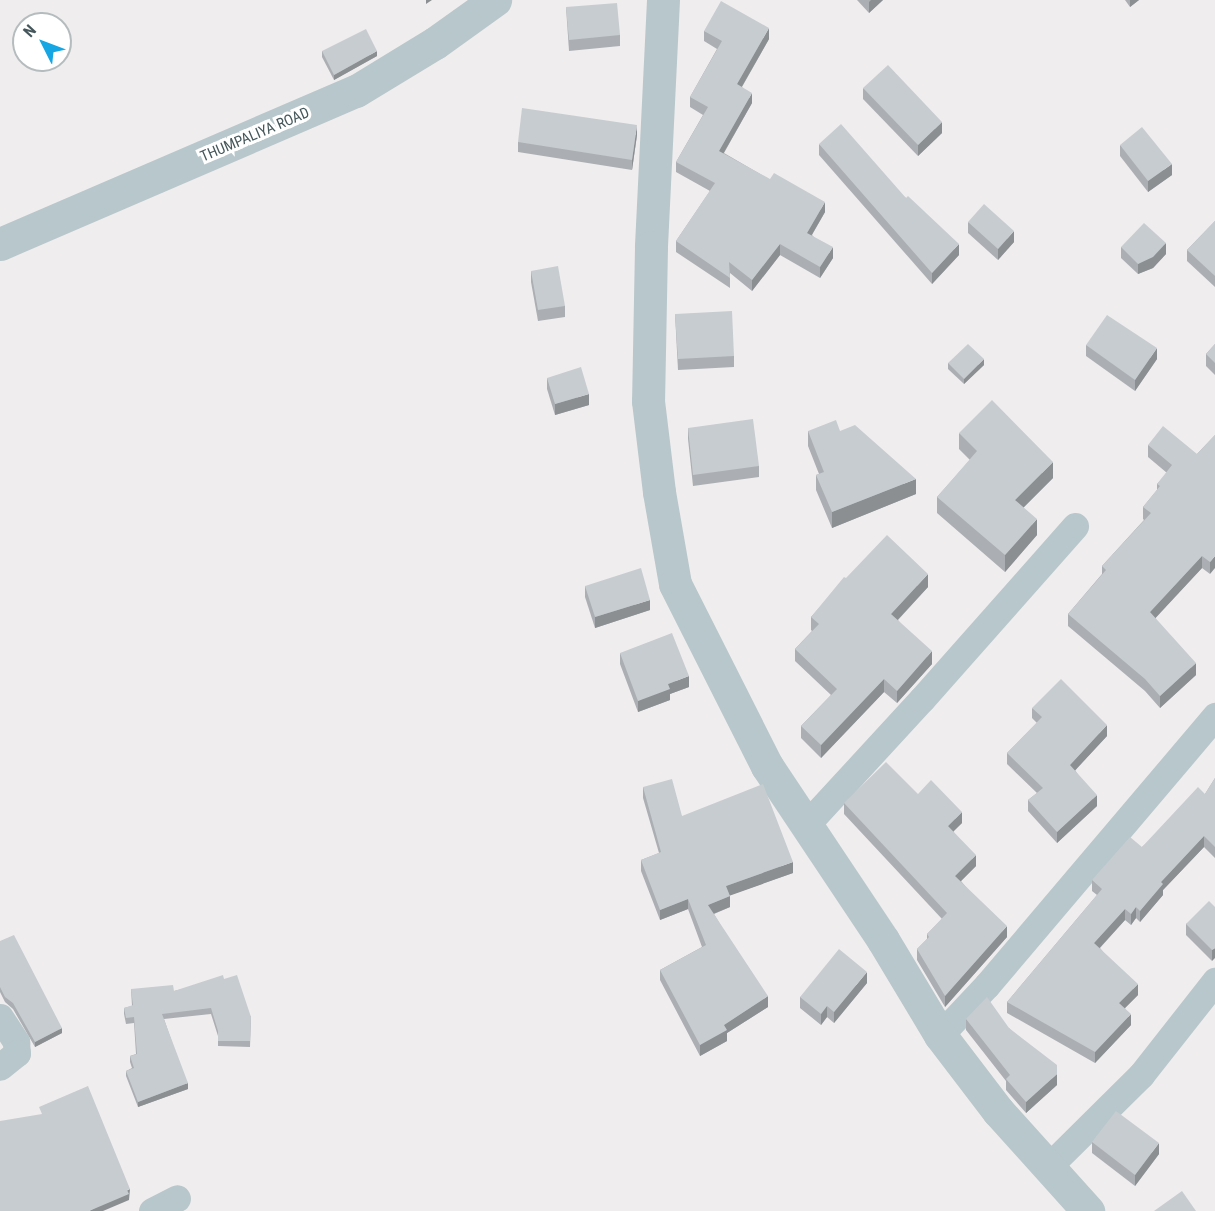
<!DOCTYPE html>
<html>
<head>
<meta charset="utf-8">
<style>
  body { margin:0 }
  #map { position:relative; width:1215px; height:1211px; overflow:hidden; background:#f0edee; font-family:"Roboto Condensed",sans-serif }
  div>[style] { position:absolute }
  .minor>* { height:27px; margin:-13.5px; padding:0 13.5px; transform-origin:13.5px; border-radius:13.5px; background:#b8c7cb }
  .tertiary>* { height:33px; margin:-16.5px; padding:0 16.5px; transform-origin:16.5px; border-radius:16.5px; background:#b8c7cb }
  .wall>* { inset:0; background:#abafb3 }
  .shaded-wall>* { inset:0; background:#8b8f92 }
  .building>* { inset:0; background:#c7ccd0 }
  span { translate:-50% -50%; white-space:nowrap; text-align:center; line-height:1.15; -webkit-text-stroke:6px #fff; paint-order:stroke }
  .street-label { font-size:15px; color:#45575b }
  .north { position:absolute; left:12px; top:12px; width:60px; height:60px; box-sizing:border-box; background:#fff; border:2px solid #b5bcbd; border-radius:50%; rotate:312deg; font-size:16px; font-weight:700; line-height:24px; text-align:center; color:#45575b }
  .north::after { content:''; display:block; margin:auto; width:21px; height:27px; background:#15a6e3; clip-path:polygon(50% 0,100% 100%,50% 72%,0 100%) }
</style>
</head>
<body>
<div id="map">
  <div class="minor">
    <i style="left:806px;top:825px;width:171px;rotate:-47.4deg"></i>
    <i style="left:922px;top:699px;width:231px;rotate:-48.5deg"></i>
    <i style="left:0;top:1017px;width:30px;rotate:57deg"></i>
    <i style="left:16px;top:1042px;width:11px;rotate:85deg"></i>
    <i style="left:17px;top:1053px;width:22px;rotate:141deg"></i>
    <i style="left:940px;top:1035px;width:69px;rotate:-46.8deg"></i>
    <i style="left:987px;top:985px;width:353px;rotate:-49.7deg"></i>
    <i style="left:1048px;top:1167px;width:131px;rotate:-44.7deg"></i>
    <i style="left:1141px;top:1075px;width:120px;rotate:-51.8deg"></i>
    <i style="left:152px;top:1211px;width:28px;rotate:-27deg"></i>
  </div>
  <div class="tertiary">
    <i style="left:663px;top:0;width:247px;rotate:92.8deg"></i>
    <i style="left:651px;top:247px;width:154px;rotate:91.1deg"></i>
    <i style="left:648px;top:401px;width:92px;rotate:83.1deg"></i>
    <i style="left:659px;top:492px;width:93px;rotate:80.1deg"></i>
    <i style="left:675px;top:584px;width:204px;rotate:63.2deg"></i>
    <i style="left:767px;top:766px;width:209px;rotate:56.3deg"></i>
    <i style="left:883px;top:940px;width:111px;rotate:59deg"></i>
    <i style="left:940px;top:1035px;width:96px;rotate:52.7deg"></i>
    <i style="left:998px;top:1111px;width:135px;rotate:48deg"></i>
    <i style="left:0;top:244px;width:387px;rotate:-23.3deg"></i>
    <i style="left:356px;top:91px;width:92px;rotate:-31.3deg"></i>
    <i style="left:435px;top:43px;width:74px;rotate:-35.6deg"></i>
  </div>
  <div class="wall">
    <i style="clip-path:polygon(857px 0,883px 0,869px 13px)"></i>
    <i style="clip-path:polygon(1125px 0,1139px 0,1130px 7px)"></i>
    <i style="clip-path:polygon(566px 7px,620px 35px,620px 46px,569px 51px)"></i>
    <i style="clip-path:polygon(704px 31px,769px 39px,742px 87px,752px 103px,724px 153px,825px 212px,812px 235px,833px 258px,820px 278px,780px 255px,752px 291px,730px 273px,730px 288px,676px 252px,676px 241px,710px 191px,676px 172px,676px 162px,703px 115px,690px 107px,690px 97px,717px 49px,704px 41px)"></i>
    <i style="clip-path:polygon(322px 51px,377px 56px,334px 80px,322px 57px)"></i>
    <i style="clip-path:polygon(863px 88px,942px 133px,918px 156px,863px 99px)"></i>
    <i style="clip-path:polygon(637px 135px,632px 170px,518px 152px,518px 142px)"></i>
    <i style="clip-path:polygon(819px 144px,906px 198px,959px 255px,932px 284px,819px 155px)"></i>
    <i style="clip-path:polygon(1120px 145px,1172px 175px,1148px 192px,1120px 156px)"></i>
    <i style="clip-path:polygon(1215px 221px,1215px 287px,1187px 261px,1187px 250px)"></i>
    <i style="clip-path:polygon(968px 222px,1014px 242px,998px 260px,968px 233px)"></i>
    <i style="clip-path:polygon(1121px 247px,1166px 254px,1153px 268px,1138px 274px,1121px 258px)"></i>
    <i style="clip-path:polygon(531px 271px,565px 306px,565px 317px,538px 321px,531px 282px)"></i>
    <i style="clip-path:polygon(675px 314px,734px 356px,734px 367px,678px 370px)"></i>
    <i style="clip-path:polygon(1215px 344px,1215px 375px,1206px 366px,1206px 354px)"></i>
    <i style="clip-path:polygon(1086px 345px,1157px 359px,1135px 391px,1086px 356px)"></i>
    <i style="clip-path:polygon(948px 363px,984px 365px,964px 384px,948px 369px)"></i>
    <i style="clip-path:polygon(547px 378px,589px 405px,555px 415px,547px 389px)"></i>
    <i style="clip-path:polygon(688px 428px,759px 466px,759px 477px,693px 486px,688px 439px)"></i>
    <i style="clip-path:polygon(808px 431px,840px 431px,916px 494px,832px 528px,816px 490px,816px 475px,819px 474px,808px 446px)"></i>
    <i style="clip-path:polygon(959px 433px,1053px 478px,1023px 508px,1037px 535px,1005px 572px,937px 513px,937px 497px,970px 460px,959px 449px)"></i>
    <i style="clip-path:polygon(1215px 435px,1210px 574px,1202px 568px,1155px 618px,1196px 675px,1160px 708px,1145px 691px,1068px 626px,1068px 614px,1102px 574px,1102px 566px,1144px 520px,1143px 519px,1143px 507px,1157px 490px,1157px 484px,1167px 473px,1148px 457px,1148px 445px,1197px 454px)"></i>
    <i style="clip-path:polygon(846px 578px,928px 587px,898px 620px,932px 664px,897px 703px,884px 692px,821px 758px,801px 738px,801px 726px,831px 695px,795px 661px,795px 649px,812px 631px,811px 630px,811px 617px)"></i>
    <i style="clip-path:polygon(585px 586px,650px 610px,595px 628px,585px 597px)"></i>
    <i style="clip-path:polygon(620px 653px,689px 687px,670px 694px,670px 700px,638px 712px,620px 664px)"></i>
    <i style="clip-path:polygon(1032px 708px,1107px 736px,1075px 770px,1097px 806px,1057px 843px,1028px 811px,1028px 800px,1037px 793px,1007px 764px,1007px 753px,1037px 723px,1032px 718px)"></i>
    <i style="clip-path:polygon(1215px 778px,1215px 858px,1204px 847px,1163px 890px,1163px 895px,1140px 922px,1136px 918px,1131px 925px,1125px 920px,1100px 948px,1138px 995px,1125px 1008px,1131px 1025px,1095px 1063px,1007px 1013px,1007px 1002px,1097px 895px,1092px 891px,1092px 880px,1142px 847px,1205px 794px)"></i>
    <i style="clip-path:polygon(643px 787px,682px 816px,793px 873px,730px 895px,730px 907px,714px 914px,768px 1007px,727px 1033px,727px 1041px,700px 1056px,660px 980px,660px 970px,702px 947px,688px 909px,660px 920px,641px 871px,641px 860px,659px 853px,643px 798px)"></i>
    <i style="clip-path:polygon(918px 794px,962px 823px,953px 831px,976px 866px,961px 881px,1007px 937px,945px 1007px,917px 960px,917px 949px,927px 939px,927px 934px,942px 919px,844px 814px,844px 803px)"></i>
    <i style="clip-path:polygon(1215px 907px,1212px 961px,1186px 935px,1186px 924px)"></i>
    <i style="clip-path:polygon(0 941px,62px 1033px,35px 1047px,13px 1009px,5px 1002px,0 992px)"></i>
    <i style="clip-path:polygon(224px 979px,251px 1017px,250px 1047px,218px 1046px,218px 1036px,211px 1014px,164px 1019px,188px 1089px,138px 1107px,126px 1076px,126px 1071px,132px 1068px,130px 1062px,130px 1056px,136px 1054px,134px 1023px,126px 1024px,124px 1014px,124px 1008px,132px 1006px,131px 989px,174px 991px)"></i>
    <i style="clip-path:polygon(867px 983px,834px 1023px,827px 1017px,821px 1025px,800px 1008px,800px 997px)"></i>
    <i style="clip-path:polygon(966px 1019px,1009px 1028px,1057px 1085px,1026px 1113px,1006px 1090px,1006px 1081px,966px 1030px)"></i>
    <i style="clip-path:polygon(1092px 1142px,1159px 1154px,1135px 1186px,1092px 1153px)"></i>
  </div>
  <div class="shaded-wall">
    <i style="clip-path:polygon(426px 0,432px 0,426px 4px)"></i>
    <i style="clip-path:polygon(871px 0,883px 0,869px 13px,869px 2px)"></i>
    <i style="clip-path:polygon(1130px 0,1139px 0,1130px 7px)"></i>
    <i style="clip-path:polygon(769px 28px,769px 39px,737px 95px,737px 84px)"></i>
    <i style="clip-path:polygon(377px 51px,377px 56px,334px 80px,334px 75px)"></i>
    <i style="clip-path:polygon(752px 93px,752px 103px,719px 161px,719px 151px)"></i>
    <i style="clip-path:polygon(942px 122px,942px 133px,918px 156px,918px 145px)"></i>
    <i style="clip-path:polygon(637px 125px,637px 135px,632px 170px,632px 160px)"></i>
    <i style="clip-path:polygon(1172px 164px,1172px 175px,1148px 192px,1148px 181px)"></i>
    <i style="clip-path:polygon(825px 202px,825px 212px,807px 243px,807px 233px)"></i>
    <i style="clip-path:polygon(1014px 231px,1014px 242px,998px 260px,998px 249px)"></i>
    <i style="clip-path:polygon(1166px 243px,1166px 254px,1153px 268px,1138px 274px,1138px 264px)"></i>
    <i style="clip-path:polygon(780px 244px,780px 255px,752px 291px,752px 280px)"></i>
    <i style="clip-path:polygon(959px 244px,959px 255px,932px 284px,932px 273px)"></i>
    <i style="clip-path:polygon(833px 247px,833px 258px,820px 278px,820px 267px)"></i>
    <i style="clip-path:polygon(1157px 348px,1157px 359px,1135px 391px,1135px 380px)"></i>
    <i style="clip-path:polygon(984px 359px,984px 365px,964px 384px,964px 379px)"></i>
    <i style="clip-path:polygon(589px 394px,589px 405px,555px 415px,555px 404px)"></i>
    <i style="clip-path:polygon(1053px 462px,1053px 478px,1015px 516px,1015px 500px)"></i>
    <i style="clip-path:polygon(916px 479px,916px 494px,832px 528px,832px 512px)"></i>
    <i style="clip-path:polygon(1037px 519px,1037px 535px,1005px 572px,1005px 555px)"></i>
    <i style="clip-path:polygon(1202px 556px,1202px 568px,1150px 624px,1150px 612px)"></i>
    <i style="clip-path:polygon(1215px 556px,1215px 568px,1210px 574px,1210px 562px)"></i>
    <i style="clip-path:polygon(928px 574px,928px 587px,891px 627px,891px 614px)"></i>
    <i style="clip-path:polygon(650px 600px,650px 610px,595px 628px,595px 617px)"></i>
    <i style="clip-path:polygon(932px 651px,932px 664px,897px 703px,897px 691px)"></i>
    <i style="clip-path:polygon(1196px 663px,1196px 675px,1160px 708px,1160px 696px)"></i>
    <i style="clip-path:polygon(689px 676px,689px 687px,670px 694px,670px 700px,638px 712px,638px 701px,668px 684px)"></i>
    <i style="clip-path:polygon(884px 679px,884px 692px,821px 758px,821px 745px)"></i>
    <i style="clip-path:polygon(1107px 725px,1107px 736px,1070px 776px,1070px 765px)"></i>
    <i style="clip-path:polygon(1097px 795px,1097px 806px,1057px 843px,1057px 832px)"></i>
    <i style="clip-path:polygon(962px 812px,962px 823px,948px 837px,948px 826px)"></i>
    <i style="clip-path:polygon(1204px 836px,1204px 847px,1163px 890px,1163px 895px,1140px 922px,1140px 911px,1161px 882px)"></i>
    <i style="clip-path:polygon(976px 855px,976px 866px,955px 887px,955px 876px)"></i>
    <i style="clip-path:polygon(793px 862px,793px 873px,726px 897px,726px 886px)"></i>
    <i style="clip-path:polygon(730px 896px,730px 907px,708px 916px,708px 905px)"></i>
    <i style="clip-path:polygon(688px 899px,688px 909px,660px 920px,660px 910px)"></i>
    <i style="clip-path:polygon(1136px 907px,1136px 918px,1131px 925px,1131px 914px)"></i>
    <i style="clip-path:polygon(1125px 909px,1125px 920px,1094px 954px,1094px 943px)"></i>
    <i style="clip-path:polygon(1007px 926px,1007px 937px,945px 1007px,945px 996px)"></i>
    <i style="clip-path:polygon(1215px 948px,1215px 958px,1212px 961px,1212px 950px)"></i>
    <i style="clip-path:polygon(867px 972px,867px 983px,834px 1023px,834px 1012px)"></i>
    <i style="clip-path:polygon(1138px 984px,1138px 995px,1119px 1014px,1119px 1003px)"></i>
    <i style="clip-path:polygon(768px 996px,768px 1007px,727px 1033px,727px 1041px,700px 1056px,700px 1045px,724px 1025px)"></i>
    <i style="clip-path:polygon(827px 1006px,827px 1017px,821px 1025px,821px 1014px)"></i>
    <i style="clip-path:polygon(1131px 1014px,1131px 1025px,1095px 1063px,1095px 1052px)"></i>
    <i style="clip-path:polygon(62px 1028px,62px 1033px,35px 1047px,35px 1042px)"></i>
    <i style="clip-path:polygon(1057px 1074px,1057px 1085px,1026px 1113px,1026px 1102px)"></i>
    <i style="clip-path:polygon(188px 1083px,188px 1089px,138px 1107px,138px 1102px)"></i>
    <i style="clip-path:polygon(1159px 1143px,1159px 1154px,1135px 1186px,1135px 1175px)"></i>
    <i style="clip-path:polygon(130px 1189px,129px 1200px,103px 1211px,89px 1211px)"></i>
  </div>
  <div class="building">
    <i style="clip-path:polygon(721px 1px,769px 28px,737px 84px,752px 93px,719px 151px,770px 179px,774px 173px,825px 202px,807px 233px,833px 247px,820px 267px,780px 244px,752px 280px,729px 262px,730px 278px,676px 241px,715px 183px,676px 162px,708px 107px,690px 97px,722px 41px,704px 31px)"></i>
    <i style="clip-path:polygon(617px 3px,620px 35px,569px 40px,566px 7px)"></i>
    <i style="clip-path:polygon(366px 29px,377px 51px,334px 75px,322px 51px)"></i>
    <i style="clip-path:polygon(888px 65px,942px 122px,918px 145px,863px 88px)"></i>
    <i style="clip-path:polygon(522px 108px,637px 125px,632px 160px,518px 142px)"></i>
    <i style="clip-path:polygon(841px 124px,906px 198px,908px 196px,959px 244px,932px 273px,819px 144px)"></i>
    <i style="clip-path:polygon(1142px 127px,1172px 164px,1148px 181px,1120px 145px)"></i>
    <i style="clip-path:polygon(984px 204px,1014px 231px,998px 249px,968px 222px)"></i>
    <i style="clip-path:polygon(1215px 221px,1215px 276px,1187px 250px)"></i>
    <i style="clip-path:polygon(1144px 223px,1166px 243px,1153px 257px,1138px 264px,1121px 247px)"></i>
    <i style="clip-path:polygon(558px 266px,565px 306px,538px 310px,531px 271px)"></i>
    <i style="clip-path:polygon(732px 311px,734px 356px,678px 359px,675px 314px)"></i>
    <i style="clip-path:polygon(1107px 315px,1157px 348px,1135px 380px,1086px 345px)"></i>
    <i style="clip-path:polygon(968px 344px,984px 359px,964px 379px,948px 363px)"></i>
    <i style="clip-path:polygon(1215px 344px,1215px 363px,1206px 354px)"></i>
    <i style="clip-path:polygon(581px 367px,589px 394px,555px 404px,547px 378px)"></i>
    <i style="clip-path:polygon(992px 400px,1053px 462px,1015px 500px,1037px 519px,1005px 555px,937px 497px,977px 451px,959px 433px)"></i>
    <i style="clip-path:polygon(753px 419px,759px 466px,693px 475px,688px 428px)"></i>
    <i style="clip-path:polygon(836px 420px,840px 431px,855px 425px,916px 479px,832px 512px,816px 475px,824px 472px,808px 431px)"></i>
    <i style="clip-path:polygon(1163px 426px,1197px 454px,1215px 435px,1215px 556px,1210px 562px,1202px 556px,1150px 612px,1196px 663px,1160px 696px,1145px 679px,1068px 614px,1106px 570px,1102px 566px,1151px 513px,1143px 507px,1160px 486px,1157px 484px,1172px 465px,1148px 445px)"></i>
    <i style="clip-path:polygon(887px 535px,928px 574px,891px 614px,932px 651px,897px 691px,884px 679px,821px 745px,801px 726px,837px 689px,795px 649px,819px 624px,811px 617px,844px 577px,846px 578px)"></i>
    <i style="clip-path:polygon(641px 568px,650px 600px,595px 617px,585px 586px)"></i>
    <i style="clip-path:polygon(672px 633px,689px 676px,668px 684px,670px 689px,638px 701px,620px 653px)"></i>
    <i style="clip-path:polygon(1061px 679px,1107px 725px,1070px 765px,1097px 795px,1057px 832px,1028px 800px,1043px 788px,1007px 753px,1042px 717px,1032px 708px)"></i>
    <i style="clip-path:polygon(886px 762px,918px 794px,931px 780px,962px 812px,948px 826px,976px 855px,955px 876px,1007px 926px,945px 996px,917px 949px,929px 937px,927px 934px,947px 913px,844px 803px)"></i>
    <i style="clip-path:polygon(1215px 778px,1215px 847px,1204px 836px,1161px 882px,1163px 884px,1140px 911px,1136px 907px,1131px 914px,1125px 909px,1094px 943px,1138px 984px,1119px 1003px,1131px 1014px,1095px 1052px,1007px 1002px,1102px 889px,1092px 880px,1130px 837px,1142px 847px,1198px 787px,1205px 794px)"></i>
    <i style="clip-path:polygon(672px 779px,682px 816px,763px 784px,793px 862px,726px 886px,730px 896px,708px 905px,768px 996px,724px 1025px,727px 1030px,700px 1045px,660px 970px,706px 945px,688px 899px,660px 910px,641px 860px,661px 852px,643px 787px)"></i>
    <i style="clip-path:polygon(1209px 901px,1215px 907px,1215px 948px,1212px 950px,1186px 924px)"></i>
    <i style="clip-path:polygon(14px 935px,62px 1028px,35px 1042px,13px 1003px,5px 997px,0 987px,0 941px)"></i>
    <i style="clip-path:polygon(839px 949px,867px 972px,834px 1012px,827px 1006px,821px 1014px,800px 997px)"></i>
    <i style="clip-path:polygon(223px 975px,224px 979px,237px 975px,251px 1017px,250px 1041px,218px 1041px,218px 1031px,211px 1008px,162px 1014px,188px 1083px,138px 1102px,126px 1071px,134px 1068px,130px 1056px,137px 1054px,134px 1017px,126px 1018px,124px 1008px,133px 1005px,131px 989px,173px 985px,174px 991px)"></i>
    <i style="clip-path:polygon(987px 997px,1009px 1028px,1057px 1065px,1057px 1074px,1026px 1102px,1006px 1079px,1010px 1075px,966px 1019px)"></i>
    <i style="clip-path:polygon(88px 1086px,130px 1189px,127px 1190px,129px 1194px,89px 1211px,0 1211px,0 1121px,42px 1114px,39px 1107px)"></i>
    <i style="clip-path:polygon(1116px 1111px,1159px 1143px,1135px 1175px,1092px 1142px)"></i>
    <i style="clip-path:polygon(1182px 1191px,1196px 1211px,1154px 1211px)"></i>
  </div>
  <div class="street-label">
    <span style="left:255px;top:135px;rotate:-23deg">THUMPALIYA ROAD</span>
  </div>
  <div class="north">N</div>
</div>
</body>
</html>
